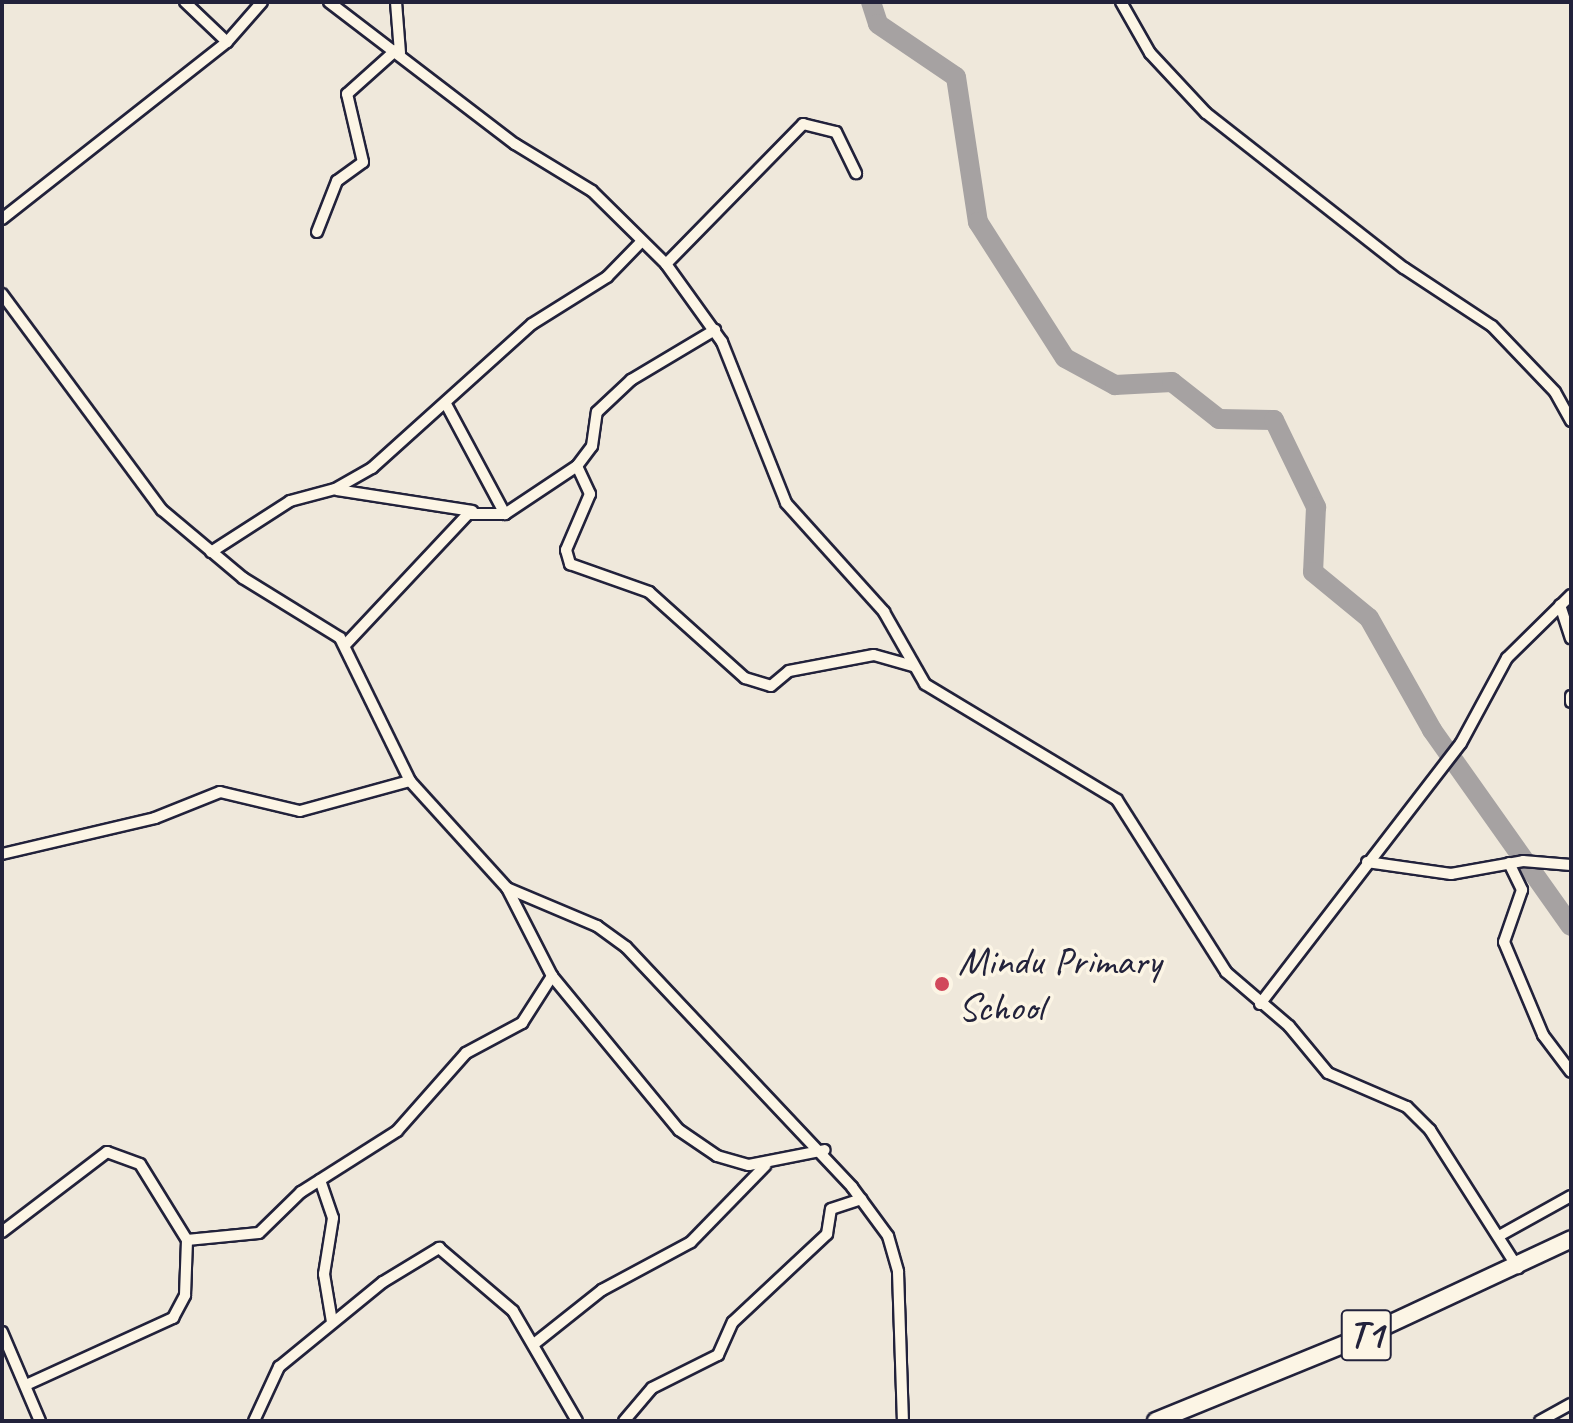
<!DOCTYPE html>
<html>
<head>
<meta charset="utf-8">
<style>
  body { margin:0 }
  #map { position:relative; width:1573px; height:1423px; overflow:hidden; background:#efe8db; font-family:Caveat,sans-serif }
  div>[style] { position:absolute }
  .river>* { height:20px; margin:-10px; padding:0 10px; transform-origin:10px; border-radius:10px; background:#a6a2a2 }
  .roads { filter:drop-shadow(2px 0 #22223b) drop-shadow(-2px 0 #22223b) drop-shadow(0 2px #22223b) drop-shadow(0 -2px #22223b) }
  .minor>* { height:10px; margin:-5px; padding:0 5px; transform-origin:5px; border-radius:5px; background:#fcf5e5 }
  .trunk>* { height:16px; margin:-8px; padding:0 8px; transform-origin:8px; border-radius:8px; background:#fcf5e5 }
  .dots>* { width:22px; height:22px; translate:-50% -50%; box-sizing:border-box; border:4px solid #fcf5e5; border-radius:50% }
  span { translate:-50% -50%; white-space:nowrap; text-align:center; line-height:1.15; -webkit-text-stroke:7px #fcf5e5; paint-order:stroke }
  .shield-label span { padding:2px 6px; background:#fcf5e5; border:2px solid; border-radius:6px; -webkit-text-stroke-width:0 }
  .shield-label { font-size:38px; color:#22223b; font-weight:700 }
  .poi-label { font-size:40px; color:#22223b }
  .left { translate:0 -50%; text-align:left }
  .frame { position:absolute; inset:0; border:4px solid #22223b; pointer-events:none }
</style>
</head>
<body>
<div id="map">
  <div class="river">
    <i style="left:871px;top:2px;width:23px;rotate:72deg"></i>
    <i style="left:878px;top:24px;width:94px;rotate:34.2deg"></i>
    <i style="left:956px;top:77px;width:147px;rotate:81.4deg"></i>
    <i style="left:978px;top:222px;width:161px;rotate:57.4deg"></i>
    <i style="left:1065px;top:358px;width:57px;rotate:28.4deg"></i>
    <i style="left:1115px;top:385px;width:57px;rotate:-3deg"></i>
    <i style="left:1172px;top:382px;width:60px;rotate:38.2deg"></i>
    <i style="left:1219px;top:419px;width:55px;rotate:1deg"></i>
    <i style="left:1274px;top:420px;width:97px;rotate:64.2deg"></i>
    <i style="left:1316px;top:507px;width:65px;rotate:92.6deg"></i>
    <i style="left:1313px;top:572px;width:72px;rotate:39.4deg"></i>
    <i style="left:1369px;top:618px;width:129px;rotate:60.6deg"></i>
    <i style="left:1432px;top:730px;width:240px;rotate:54.7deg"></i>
  </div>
  <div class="roads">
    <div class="minor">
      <i style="left:185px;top:2px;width:58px;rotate:43.6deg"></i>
      <i style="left:329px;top:2px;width:234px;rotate:37.4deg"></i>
      <i style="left:515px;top:144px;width:90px;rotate:31.4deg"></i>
      <i style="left:592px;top:191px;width:104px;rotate:44.6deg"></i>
      <i style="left:666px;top:264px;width:96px;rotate:54.3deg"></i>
      <i style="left:722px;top:342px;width:173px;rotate:68.3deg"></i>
      <i style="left:786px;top:503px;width:147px;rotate:48deg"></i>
      <i style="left:884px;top:612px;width:83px;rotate:60.3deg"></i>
      <i style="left:925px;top:684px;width:224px;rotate:31.1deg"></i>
      <i style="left:1117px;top:800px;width:204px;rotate:57.6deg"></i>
      <i style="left:1226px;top:972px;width:83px;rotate:40.6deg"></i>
      <i style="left:1289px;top:1026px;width:61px;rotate:50.3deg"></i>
      <i style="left:1328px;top:1073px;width:86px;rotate:23.3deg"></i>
      <i style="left:1407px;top:1107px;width:33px;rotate:45deg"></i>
      <i style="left:1430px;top:1130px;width:164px;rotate:57.5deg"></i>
      <i style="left:396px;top:2px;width:51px;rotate:85.5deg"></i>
      <i style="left:1121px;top:2px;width:59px;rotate:60.4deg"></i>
      <i style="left:1150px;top:53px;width:82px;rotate:47deg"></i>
      <i style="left:1206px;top:113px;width:251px;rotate:38.1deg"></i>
      <i style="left:1404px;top:268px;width:105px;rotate:33.4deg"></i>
      <i style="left:1492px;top:326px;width:91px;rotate:46.3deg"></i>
      <i style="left:1555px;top:392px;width:33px;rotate:61deg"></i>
      <i style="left:2px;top:219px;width:286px;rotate:-38.2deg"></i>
      <i style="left:227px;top:42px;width:53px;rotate:-48.8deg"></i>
      <i style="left:317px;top:232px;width:55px;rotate:-68.6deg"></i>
      <i style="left:337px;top:181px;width:32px;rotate:-36deg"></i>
      <i style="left:363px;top:162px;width:70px;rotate:-103.2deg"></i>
      <i style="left:347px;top:94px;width:66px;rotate:-41.9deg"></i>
      <i style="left:666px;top:264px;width:196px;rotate:-45.6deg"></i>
      <i style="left:803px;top:124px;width:34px;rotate:14deg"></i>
      <i style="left:836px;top:132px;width:46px;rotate:64deg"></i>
      <i style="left:2px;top:294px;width:269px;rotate:53.5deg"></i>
      <i style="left:162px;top:510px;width:106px;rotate:40deg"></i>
      <i style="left:243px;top:578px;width:114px;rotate:31.7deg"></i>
      <i style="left:340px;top:638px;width:159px;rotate:63.9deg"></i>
      <i style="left:410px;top:781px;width:144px;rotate:47.8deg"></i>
      <i style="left:507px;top:888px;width:99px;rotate:62.9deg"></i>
      <i style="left:552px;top:976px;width:200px;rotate:50.5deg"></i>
      <i style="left:679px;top:1130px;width:46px;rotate:34.4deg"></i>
      <i style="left:717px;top:1156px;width:33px;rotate:16deg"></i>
      <i style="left:749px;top:1165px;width:77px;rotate:-11.2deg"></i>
      <i style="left:446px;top:404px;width:125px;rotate:61.8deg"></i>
      <i style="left:577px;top:466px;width:31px;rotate:65deg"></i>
      <i style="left:590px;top:494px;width:61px;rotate:113.2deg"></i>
      <i style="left:566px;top:550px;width:15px;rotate:74deg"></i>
      <i style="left:570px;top:564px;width:84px;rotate:19.5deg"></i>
      <i style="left:649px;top:592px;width:129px;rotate:41.9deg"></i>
      <i style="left:745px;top:678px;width:27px;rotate:17deg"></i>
      <i style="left:771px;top:686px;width:23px;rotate:-40deg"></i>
      <i style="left:789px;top:671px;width:86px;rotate:-10.7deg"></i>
      <i style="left:874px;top:655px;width:41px;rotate:15.8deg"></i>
      <i style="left:337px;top:490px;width:137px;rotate:8.8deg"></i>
      <i style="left:211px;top:552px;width:94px;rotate:-32.8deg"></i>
      <i style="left:290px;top:501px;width:47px;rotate:-14.9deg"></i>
      <i style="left:335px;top:489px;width:43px;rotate:-29.6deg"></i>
      <i style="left:372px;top:468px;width:215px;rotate:-42deg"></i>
      <i style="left:532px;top:324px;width:89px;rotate:-32.1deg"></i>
      <i style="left:607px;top:277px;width:49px;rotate:-45.8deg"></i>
      <i style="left:1560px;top:605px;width:35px;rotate:72deg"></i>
      <i style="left:345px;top:645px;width:180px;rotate:-46.8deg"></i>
      <i style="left:468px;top:514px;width:37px"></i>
      <i style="left:505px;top:514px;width:87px;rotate:-33.7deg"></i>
      <i style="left:577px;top:466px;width:25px;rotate:-53deg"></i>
      <i style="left:592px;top:446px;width:34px;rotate:-82deg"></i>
      <i style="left:597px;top:412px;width:47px;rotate:-43.3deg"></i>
      <i style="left:631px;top:380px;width:98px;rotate:-30.8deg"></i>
      <i style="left:1571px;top:696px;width:6px;rotate:90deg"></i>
      <i style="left:2px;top:854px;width:157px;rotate:-13.2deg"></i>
      <i style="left:155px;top:818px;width:70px;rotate:-21.8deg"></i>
      <i style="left:220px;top:792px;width:82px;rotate:13.4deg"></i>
      <i style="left:300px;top:811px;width:114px;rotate:-15.3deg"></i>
      <i style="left:1367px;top:862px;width:85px;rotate:8.1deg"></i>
      <i style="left:1451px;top:874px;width:73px;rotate:-10.2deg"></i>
      <i style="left:1523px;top:861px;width:48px;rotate:4.8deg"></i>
      <i style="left:1509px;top:863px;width:30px;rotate:64deg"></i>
      <i style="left:1522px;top:890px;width:55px;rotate:109.1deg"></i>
      <i style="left:1504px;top:942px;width:101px;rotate:67.2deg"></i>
      <i style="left:1543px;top:1035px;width:46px;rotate:52.9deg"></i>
      <i style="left:507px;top:888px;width:98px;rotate:22.9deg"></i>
      <i style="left:597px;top:926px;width:36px;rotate:36deg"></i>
      <i style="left:626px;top:947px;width:330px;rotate:46.7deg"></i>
      <i style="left:852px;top:1187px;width:61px;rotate:53.7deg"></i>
      <i style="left:888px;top:1236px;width:37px;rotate:74deg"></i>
      <i style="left:898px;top:1272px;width:149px;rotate:88.1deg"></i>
      <i style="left:1260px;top:1004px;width:329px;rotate:-52.4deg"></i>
      <i style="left:1461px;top:743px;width:97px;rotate:-61.6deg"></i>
      <i style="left:1507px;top:658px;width:90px;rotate:-44.5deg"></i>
      <i style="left:320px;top:1180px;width:40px;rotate:71.1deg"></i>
      <i style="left:333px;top:1218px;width:57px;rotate:99.1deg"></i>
      <i style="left:324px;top:1274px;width:49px;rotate:80.5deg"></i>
      <i style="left:2px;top:1232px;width:132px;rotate:-37.3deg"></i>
      <i style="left:107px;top:1152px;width:35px;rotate:20deg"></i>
      <i style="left:140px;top:1164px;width:89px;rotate:58.3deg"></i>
      <i style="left:187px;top:1240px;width:72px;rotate:-5.6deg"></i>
      <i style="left:259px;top:1233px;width:59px;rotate:-44.3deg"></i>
      <i style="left:301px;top:1192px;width:114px;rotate:-32.4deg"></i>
      <i style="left:397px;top:1131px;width:104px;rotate:-48.5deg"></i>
      <i style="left:466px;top:1053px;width:64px;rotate:-28.2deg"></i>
      <i style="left:522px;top:1023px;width:56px;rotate:-57.4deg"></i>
      <i style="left:1499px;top:1236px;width:82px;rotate:-29.1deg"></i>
      <i style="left:2px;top:1332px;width:97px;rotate:66.9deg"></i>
      <i style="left:534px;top:1344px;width:87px;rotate:-38.5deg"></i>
      <i style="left:602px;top:1290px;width:101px;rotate:-28.3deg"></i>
      <i style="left:691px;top:1242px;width:107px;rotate:-45.8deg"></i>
      <i style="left:26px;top:1385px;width:162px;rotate:-24.5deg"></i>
      <i style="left:173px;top:1318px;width:26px;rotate:-62deg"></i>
      <i style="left:185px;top:1295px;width:55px;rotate:-87.9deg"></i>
      <i style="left:254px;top:1421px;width:60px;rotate:-65.2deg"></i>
      <i style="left:279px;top:1367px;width:134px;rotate:-39.3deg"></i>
      <i style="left:383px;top:1282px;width:66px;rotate:-31.3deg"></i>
      <i style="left:439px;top:1248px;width:97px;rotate:40.4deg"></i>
      <i style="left:513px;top:1311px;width:127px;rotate:59.8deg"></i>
      <i style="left:624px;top:1421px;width:43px;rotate:-49.7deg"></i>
      <i style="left:652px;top:1388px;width:74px;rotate:-26.6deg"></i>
      <i style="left:718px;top:1355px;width:36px;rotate:-66deg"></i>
      <i style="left:733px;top:1322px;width:129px;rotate:-43.1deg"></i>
      <i style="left:827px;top:1234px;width:25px;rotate:-81deg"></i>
      <i style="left:831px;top:1209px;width:32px;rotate:-18deg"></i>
      <i style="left:1540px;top:1421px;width:35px;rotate:-29deg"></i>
    </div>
    <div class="trunk">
      <i style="left:1156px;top:1421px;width:217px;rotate:-22.2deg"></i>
      <i style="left:1357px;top:1339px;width:236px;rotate:-25deg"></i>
    </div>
  </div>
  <div class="dots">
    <i style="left:942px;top:984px;background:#d1495b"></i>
  </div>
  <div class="shield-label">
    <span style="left:1366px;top:1335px">T1</span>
  </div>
  <div class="poi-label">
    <span class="left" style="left:958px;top:984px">Mindu Primary<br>School</span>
  </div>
  <div class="frame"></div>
</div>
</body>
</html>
